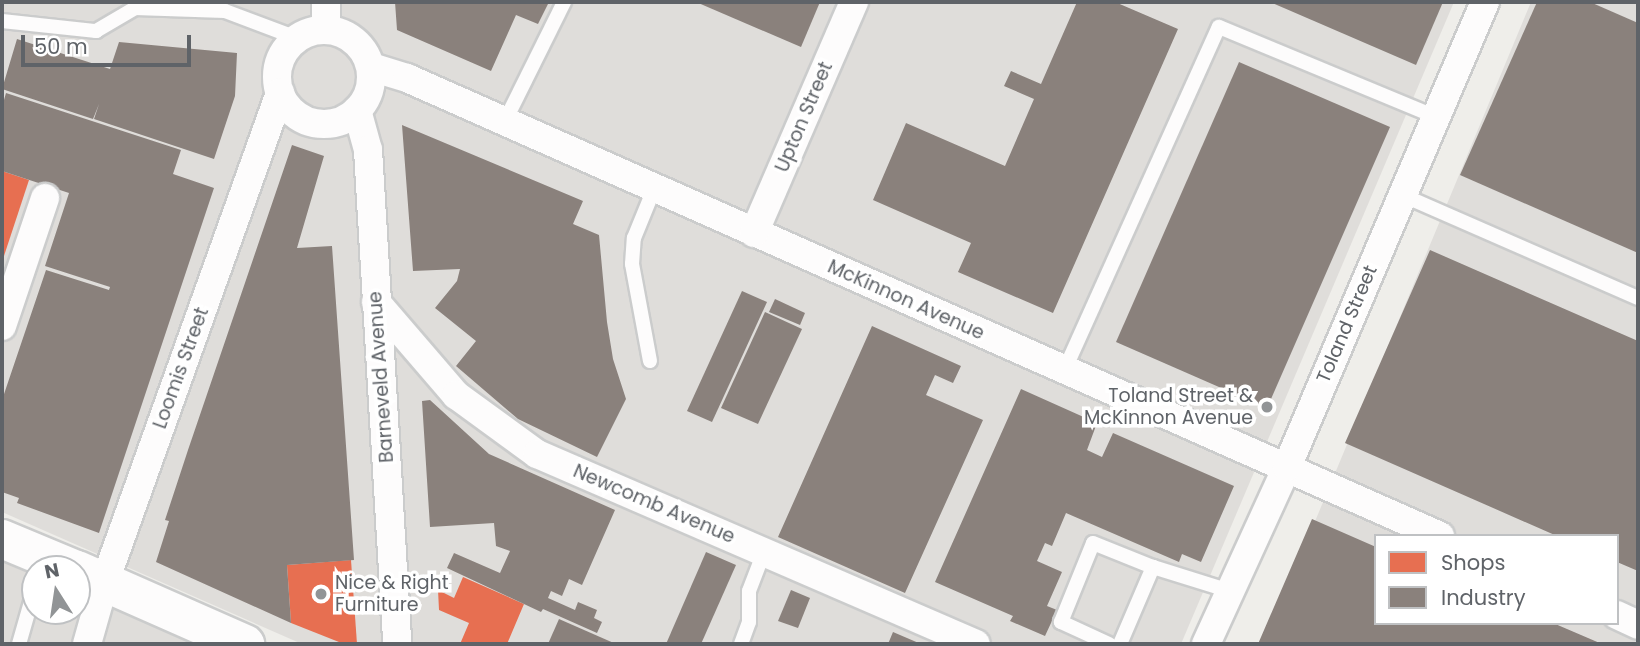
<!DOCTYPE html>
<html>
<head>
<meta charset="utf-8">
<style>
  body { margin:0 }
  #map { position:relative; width:1640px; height:646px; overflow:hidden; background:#efeeea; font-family:Poppins,sans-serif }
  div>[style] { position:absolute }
  .industrial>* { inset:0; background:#dfddda }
  .shops>* { inset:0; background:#e76f51 }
  .industry>* { inset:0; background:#8a817c }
  .roads { filter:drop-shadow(2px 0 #cbcccc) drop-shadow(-2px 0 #cbcccc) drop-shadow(0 2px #cbcccc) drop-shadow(0 -2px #cbcccc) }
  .service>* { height:14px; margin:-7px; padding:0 7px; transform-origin:7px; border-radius:7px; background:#fdfcfc }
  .minor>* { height:28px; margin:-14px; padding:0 14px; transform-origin:14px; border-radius:14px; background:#fdfcfc }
  .minor>.ring { margin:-14px; padding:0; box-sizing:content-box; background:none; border:28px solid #fdfcfc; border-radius:50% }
  .secondary>* { height:38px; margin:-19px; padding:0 19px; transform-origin:19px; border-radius:19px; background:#fdfcfc }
  .dots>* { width:19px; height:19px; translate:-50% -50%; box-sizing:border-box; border:4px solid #fff; border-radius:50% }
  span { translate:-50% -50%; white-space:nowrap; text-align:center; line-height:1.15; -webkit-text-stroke:7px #fff; paint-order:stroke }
  .street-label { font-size:19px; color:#5f6368 }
  .poi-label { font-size:19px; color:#5f6368 }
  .right { translate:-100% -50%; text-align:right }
  .left { translate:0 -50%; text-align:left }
  .frame { position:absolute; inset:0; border:4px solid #5f6368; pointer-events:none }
  .legend { position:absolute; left:1374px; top:534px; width:245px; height:91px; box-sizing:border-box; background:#fff; border:2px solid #bfc1c3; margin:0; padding:9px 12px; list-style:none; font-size:21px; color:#5f6368 }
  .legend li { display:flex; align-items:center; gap:14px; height:35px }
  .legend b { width:35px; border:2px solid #bfc1c3 }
  .north { position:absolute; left:21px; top:555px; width:70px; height:70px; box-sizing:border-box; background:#fff; border:2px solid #bfc1c3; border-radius:50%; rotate:348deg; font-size:19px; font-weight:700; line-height:28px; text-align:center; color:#5f6368 }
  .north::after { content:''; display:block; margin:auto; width:24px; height:32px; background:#919496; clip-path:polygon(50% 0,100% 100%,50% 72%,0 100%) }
  .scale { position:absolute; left:21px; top:35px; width:170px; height:32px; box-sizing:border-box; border:4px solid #5f6368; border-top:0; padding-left:9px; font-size:21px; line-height:24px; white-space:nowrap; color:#5f6368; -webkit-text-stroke:5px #fff; paint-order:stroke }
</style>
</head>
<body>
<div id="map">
  <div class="industrial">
    <i style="clip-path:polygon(2px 2px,1454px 2px,1181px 644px,302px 644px,2px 512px)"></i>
    <i style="clip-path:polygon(evenodd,1531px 2px,1638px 2px,1638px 644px,1264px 644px,1531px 2px,1376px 536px,1617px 536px,1617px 623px,1376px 623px,1376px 536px)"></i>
    <i style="clip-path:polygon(2px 541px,35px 569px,35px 611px,77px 611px,77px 576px,223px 644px,2px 644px)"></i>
  </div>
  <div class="shops">
    <i style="clip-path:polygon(2px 171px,29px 180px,2px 262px)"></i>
    <i style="clip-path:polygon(351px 560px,357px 644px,344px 644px,291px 623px,287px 565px)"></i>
    <i style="clip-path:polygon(463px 577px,524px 604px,507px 644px,460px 644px,469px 623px,439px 610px,438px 590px,454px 598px)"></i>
  </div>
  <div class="industry">
    <i style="clip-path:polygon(395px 2px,549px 2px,538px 24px,516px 15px,491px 71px,397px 30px)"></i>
    <i style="clip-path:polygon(696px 2px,820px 2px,801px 47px)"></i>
    <i style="clip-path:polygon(1077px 2px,1115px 2px,1178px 29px,1053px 313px,958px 272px,971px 243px,873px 200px,906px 123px,1005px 166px,1034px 99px,1004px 86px,1011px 71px,1041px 84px)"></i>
    <i style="clip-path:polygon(1270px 2px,1443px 2px,1416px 65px)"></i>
    <i style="clip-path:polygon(1537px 2px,1590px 2px,1638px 23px,1638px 253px,1460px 175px)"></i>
    <i style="clip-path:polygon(17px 39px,110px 69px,119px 42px,237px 53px,235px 96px,214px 159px,94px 119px,99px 104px,93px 119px,2px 89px)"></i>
    <i style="clip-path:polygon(1239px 62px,1390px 127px,1267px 408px,1116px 342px)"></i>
    <i style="clip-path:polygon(6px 93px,181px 150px,173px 174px,214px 188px,99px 533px,17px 503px,19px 498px,2px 492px,2px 400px,46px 270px,109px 290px,110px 287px,45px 266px,69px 193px,2px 171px,2px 107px)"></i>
    <i style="clip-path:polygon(402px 125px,583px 201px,573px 224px,599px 235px,607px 322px,613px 359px,626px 399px,597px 457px,518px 419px,456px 366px,476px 341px,435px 308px,457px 281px,460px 269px,413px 271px)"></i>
    <i style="clip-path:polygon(292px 145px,324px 156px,297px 248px,332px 246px,354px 560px,287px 565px,291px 623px,156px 562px,169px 521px,165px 520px,188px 450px)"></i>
    <i style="clip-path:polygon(1430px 250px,1638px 341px,1638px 571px,1617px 562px,1617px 536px,1557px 536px,1345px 443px)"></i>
    <i style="clip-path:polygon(742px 291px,767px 302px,712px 422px,687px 411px)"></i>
    <i style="clip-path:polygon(775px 299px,805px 313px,800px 325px,769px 312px)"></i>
    <i style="clip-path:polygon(765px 312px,802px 329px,758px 424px,721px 408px)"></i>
    <i style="clip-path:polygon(872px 326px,961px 366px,953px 383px,935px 375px,926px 395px,983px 420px,905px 593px,778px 537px)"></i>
    <i style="clip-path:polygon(1021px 389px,1097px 423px,1087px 450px,1102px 457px,1113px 433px,1234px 486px,1201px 562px,1182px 554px,1179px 562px,1066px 513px,1052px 546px,1045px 543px,1037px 561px,1062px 572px,1047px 606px,1057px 610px,1045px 636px,1010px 621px,1013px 616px,935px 582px)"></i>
    <i style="clip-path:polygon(430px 400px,489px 454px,615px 510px,582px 585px,569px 579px,562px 596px,551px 591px,548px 598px,575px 610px,578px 602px,597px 610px,594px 618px,602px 622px,597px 633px,543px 609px,541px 612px,447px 568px,454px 553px,500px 573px,510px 551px,496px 546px,494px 523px,430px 527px,422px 401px)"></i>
    <i style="clip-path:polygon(1312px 519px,1376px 547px,1376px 623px,1553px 623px,1602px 644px,1258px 644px)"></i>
    <i style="clip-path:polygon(706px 552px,736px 565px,701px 644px,666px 644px)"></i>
    <i style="clip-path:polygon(791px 590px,810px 598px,798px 628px,778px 621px)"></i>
    <i style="clip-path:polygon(559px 619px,616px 644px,548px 644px)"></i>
    <i style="clip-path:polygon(893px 632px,921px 644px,888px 644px)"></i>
  </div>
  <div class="roads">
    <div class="service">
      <i style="left:2px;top:21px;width:95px;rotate:6.1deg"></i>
      <i style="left:96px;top:31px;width:45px;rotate:-30.5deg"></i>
      <i style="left:135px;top:8px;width:90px;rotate:1.9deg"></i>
      <i style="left:225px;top:11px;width:77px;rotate:20.6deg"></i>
      <i style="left:504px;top:123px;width:135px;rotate:-63.6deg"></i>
      <i style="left:1402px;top:195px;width:257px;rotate:23.6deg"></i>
      <i style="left:650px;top:361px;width:99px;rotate:-100.5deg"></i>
      <i style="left:632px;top:264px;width:26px;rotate:-86deg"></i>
      <i style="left:634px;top:238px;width:53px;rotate:-67.8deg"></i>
      <i style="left:1065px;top:369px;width:375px;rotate:-65.8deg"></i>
      <i style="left:1219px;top:27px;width:235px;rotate:22.5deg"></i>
      <i style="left:19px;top:644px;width:58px;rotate:-74.1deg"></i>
      <i style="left:741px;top:644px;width:23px;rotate:-70deg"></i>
      <i style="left:749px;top:622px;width:31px;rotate:-90deg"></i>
      <i style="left:749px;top:591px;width:42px;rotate:-69deg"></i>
      <i style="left:1109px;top:644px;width:53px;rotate:-155.4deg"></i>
      <i style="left:1061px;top:622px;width:85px;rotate:-67.9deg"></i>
      <i style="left:1093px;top:543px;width:65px;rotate:21.8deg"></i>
      <i style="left:1153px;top:567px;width:81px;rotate:17.3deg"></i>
      <i style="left:1120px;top:644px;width:84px;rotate:-66.8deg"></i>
    </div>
    <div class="minor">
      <i style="left:326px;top:2px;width:27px;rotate:90deg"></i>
      <i class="ring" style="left:277px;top:30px;width:66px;height:66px"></i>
      <i style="left:371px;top:67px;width:38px;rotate:17deg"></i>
      <i style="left:407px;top:78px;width:1130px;rotate:23.91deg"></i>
      <i style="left:357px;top:110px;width:41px;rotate:74.6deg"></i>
      <i style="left:368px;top:150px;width:495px;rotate:86.6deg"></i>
      <i style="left:754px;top:233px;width:252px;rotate:-66.6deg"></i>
      <i style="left:376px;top:302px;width:123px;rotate:49.3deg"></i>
      <i style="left:456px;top:395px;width:100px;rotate:36.1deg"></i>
      <i style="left:537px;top:454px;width:478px;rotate:23.4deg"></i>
      <i style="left:2px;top:326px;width:135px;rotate:-71.4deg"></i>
      <i style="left:1617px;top:615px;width:23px;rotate:25deg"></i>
      <i style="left:87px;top:644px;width:62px;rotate:-74.2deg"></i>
      <i style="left:104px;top:584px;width:522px;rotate:-70.28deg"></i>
      <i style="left:1206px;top:644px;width:195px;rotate:-65.4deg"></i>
      <i style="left:1287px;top:467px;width:505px;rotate:-66.94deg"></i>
    </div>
    <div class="secondary">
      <i style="left:2px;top:539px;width:78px;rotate:22.6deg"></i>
      <i style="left:77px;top:570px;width:184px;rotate:23.8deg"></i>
    </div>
  </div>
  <div class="dots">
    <i style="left:1267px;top:407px;background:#919496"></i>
    <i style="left:321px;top:594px;background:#919496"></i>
  </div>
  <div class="street-label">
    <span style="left:804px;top:117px;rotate:-67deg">Upton Street</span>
    <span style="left:906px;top:300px;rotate:24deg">McKinnon Avenue</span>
    <span style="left:1347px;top:324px;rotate:-67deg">Toland Street</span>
    <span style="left:181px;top:368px;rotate:-70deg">Loomis Street</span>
    <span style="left:381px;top:377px;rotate:-94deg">Barneveld Avenue</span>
    <span style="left:654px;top:504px;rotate:23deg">Newcomb Avenue</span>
  </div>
  <div class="poi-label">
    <span class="right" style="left:1253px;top:407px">Toland Street &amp;<br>McKinnon Avenue</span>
    <span class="left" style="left:335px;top:594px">Nice &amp; Right<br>Furniture</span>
  </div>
  <div class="frame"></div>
  <ul class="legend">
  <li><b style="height:19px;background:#e76f51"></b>Shops</li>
  <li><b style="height:19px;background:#8a817c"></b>Industry</li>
  </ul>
  <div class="north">N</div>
  <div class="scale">50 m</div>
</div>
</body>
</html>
